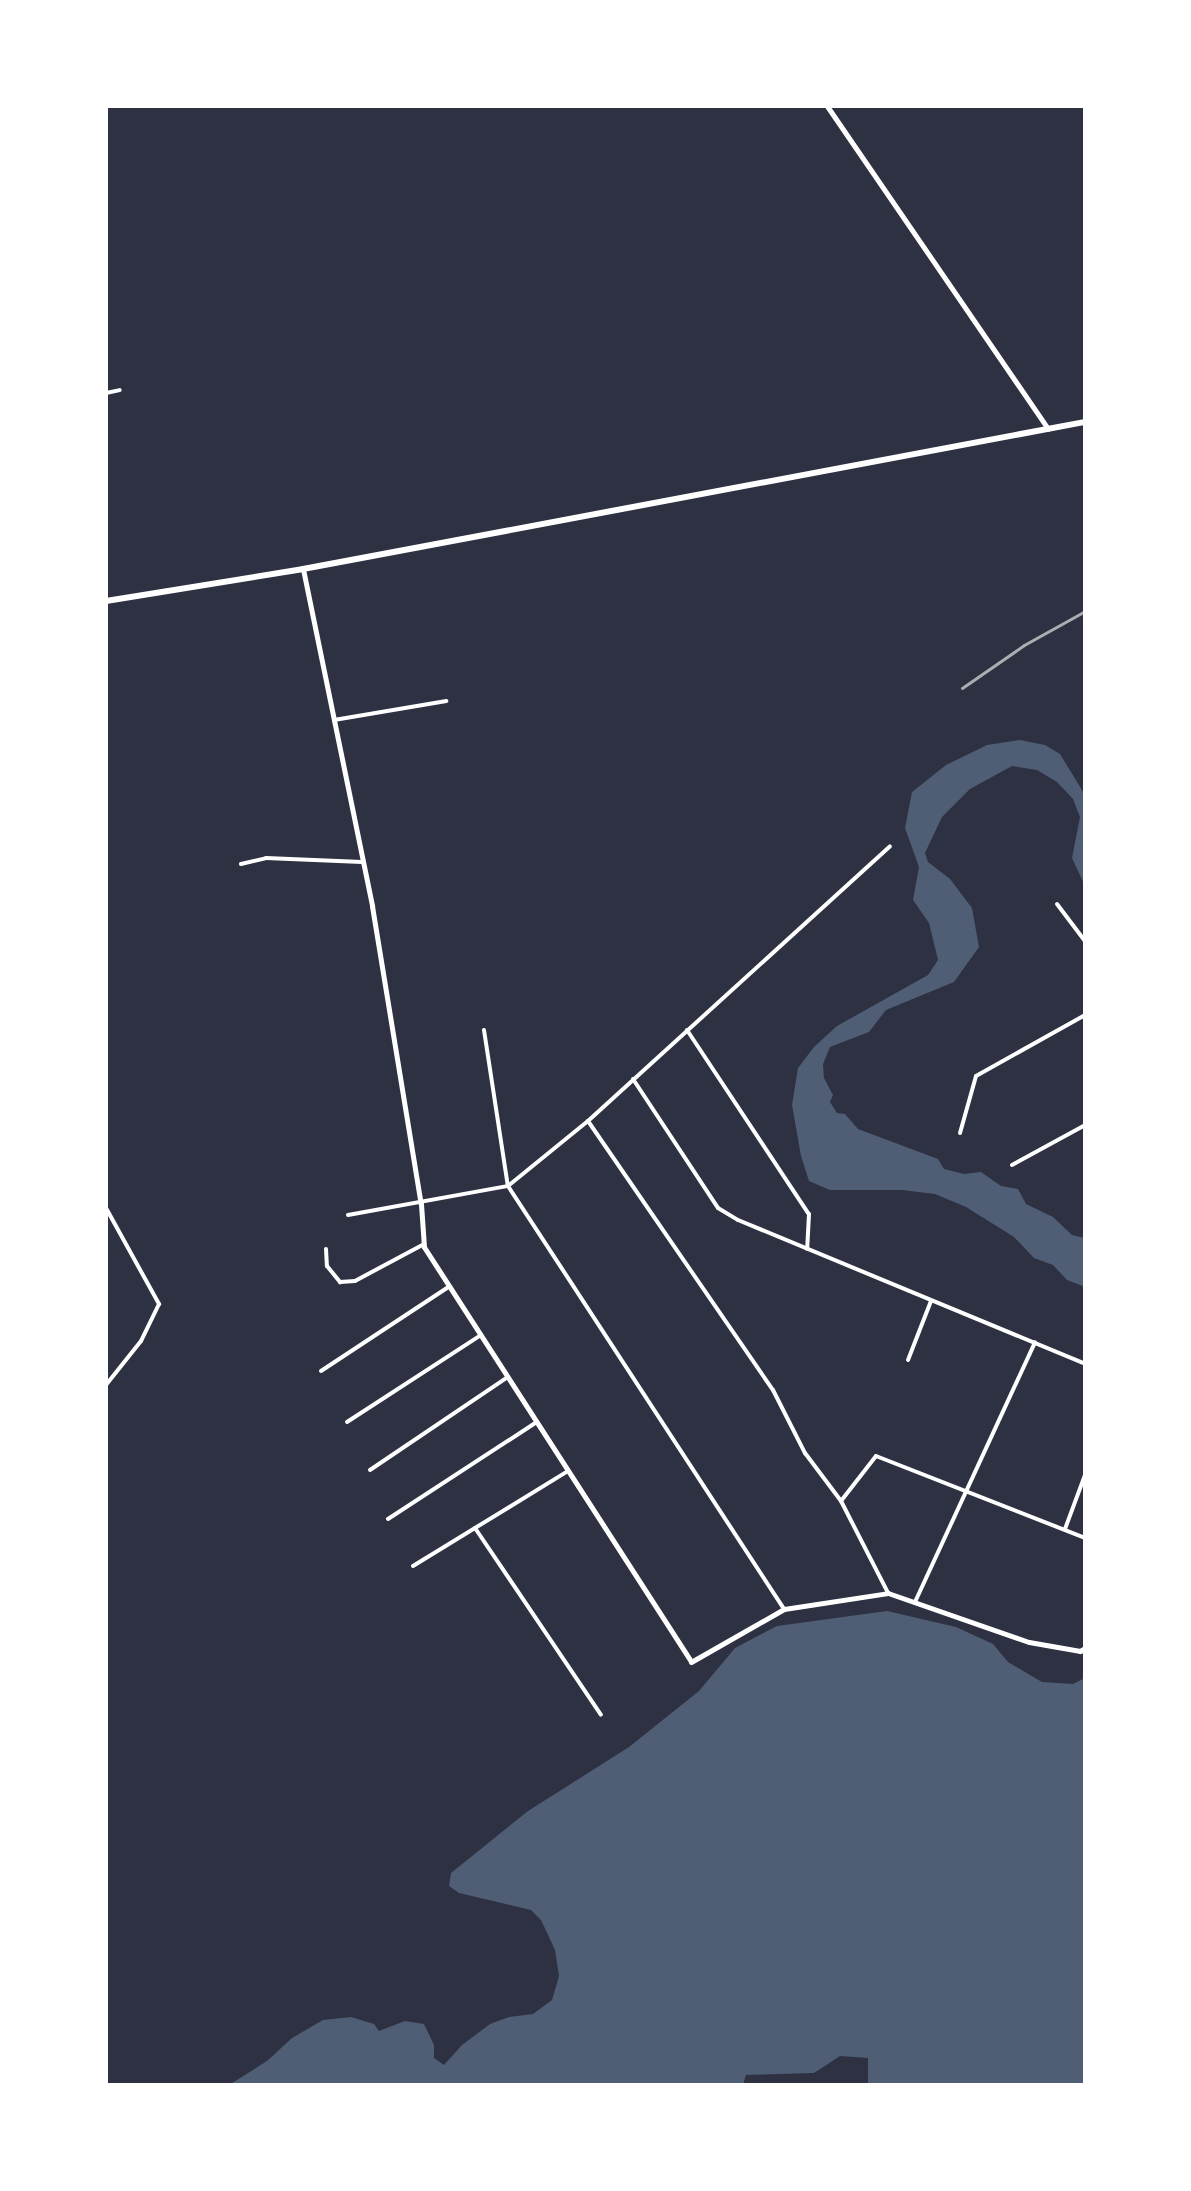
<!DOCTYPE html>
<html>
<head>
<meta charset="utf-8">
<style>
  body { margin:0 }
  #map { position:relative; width:1191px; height:2191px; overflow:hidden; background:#2d3142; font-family:"Noto Sans",sans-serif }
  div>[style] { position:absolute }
  .water>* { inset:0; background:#4f5d75 }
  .minor>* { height:4px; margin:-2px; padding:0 2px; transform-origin:2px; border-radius:2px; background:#fff }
  .tertiary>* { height:5px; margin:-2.5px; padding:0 2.5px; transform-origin:2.5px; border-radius:2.5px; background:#fff }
  .secondary>* { height:5px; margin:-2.5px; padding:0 2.5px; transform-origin:2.5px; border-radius:2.5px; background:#fff }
  .primary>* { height:6px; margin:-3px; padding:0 3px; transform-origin:3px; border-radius:3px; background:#fff }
  .rail>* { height:3px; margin:-1.5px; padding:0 1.5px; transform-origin:1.5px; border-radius:1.5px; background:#abadb3 }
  span { translate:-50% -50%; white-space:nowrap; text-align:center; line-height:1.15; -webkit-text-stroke:7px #fff; paint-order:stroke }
  .frame { position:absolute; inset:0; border:108px solid #fff; pointer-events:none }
</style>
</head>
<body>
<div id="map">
  <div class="water">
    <i style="clip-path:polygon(1020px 740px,1045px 745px,1060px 754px,1085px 795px,1085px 886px,1072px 858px,1080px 817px,1073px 799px,1057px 782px,1037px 770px,1012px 766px,970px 789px,942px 817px,925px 853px,928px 862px,950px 879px,972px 908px,979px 947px,954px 982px,886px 1010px,869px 1032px,830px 1047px,823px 1064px,824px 1078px,833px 1095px,830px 1102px,837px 1113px,845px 1114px,858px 1129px,938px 1159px,944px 1169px,964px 1174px,981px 1172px,1001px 1186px,1018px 1189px,1026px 1204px,1053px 1217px,1072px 1235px,1085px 1238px,1085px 1287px,1067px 1280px,1053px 1265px,1034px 1258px,1014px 1237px,966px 1207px,935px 1194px,902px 1190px,830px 1190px,809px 1181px,801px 1156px,792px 1105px,798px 1068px,814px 1047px,837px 1026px,928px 975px,938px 960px,929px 923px,913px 900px,919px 867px,905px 828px,912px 792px,946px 765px,987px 745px)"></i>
    <i style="clip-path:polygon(887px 1611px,956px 1627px,993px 1644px,1008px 1662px,1042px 1682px,1073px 1684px,1085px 1678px,1085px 2085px,868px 2085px,868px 2058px,840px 2056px,814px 2073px,746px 2075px,743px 2085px,229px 2085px,267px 2061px,292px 2038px,323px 2020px,351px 2017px,374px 2024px,379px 2031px,405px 2021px,424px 2024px,434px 2045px,434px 2058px,444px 2065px,462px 2045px,490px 2024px,509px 2017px,533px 2014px,552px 2000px,559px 1976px,555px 1950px,541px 1920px,531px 1910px,459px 1893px,449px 1886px,451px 1873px,528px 1811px,629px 1747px,699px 1691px,735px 1648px,777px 1626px)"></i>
  </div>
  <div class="minor">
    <i style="left:106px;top:393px;width:14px;rotate:-12deg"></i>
    <i style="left:334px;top:720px;width:114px;rotate:-9.6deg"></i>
    <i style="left:241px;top:864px;width:26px;rotate:-13deg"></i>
    <i style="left:266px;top:858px;width:96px;rotate:2.4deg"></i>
    <i style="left:1057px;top:904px;width:46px;rotate:52.9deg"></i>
    <i style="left:484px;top:1030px;width:158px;rotate:81.3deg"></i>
    <i style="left:508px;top:1186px;width:505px;rotate:56.88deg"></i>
    <i style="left:687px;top:1030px;width:221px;rotate:56.5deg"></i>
    <i style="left:809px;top:1214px;width:35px;rotate:93deg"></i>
    <i style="left:633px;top:1079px;width:154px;rotate:56.6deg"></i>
    <i style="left:718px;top:1208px;width:23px;rotate:31deg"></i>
    <i style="left:738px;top:1220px;width:376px;rotate:22.5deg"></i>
    <i style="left:588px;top:1121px;width:326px;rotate:55.5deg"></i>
    <i style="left:773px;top:1390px;width:71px;rotate:63.1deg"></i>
    <i style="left:805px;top:1453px;width:60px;rotate:53.1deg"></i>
    <i style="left:841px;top:1501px;width:103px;rotate:62.9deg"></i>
    <i style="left:960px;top:1133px;width:59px;rotate:-74.3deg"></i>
    <i style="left:976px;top:1076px;width:125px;rotate:-29.2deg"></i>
    <i style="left:1012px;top:1165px;width:83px;rotate:-28.7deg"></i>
    <i style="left:106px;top:1208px;width:110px;rotate:61.1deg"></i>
    <i style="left:159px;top:1304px;width:41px;rotate:115.9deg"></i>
    <i style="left:141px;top:1341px;width:56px;rotate:128.5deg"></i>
    <i style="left:348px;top:1215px;width:163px;rotate:-10.3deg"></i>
    <i style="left:508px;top:1186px;width:103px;rotate:-39.1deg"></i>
    <i style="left:588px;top:1121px;width:408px;rotate:-42.3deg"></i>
    <i style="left:326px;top:1249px;width:17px;rotate:87deg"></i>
    <i style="left:327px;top:1266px;width:21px;rotate:51deg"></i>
    <i style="left:340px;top:1282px;width:15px;rotate:-4deg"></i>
    <i style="left:355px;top:1281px;width:78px;rotate:-28.2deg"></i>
    <i style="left:908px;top:1360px;width:63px;rotate:-68.7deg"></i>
    <i style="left:321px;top:1371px;width:154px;rotate:-33.4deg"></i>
    <i style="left:347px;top:1422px;width:160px;rotate:-33deg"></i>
    <i style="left:370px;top:1470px;width:166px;rotate:-34deg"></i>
    <i style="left:841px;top:1501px;width:57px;rotate:-52.1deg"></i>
    <i style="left:876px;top:1456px;width:225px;rotate:21.4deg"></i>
    <i style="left:388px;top:1519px;width:178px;rotate:-33.1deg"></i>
    <i style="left:475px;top:1528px;width:225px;rotate:56deg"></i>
    <i style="left:1065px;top:1529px;width:58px;rotate:-69.7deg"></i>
    <i style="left:413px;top:1566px;width:182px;rotate:-31.5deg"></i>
    <i style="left:915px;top:1602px;width:286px;rotate:-65.2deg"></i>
  </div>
  <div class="tertiary">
    <i style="left:303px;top:569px;width:344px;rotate:78.4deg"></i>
    <i style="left:372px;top:906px;width:302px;rotate:80.7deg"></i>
    <i style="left:421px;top:1204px;width:43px;rotate:86deg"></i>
    <i style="left:424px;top:1247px;width:493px;rotate:57.2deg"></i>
    <i style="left:691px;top:1662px;width:107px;rotate:-29.7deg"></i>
    <i style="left:784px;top:1609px;width:105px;rotate:-8.7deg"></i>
    <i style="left:888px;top:1593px;width:149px;rotate:19.2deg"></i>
    <i style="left:1029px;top:1642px;width:52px;rotate:10deg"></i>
    <i style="left:1080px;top:1651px;width:6px;rotate:-31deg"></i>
  </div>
  <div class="secondary">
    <i style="left:827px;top:106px;width:391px;rotate:55.6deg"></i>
  </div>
  <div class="primary">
    <i style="left:106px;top:601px;width:200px;rotate:-9.2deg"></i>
    <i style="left:303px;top:569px;width:796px;rotate:-10.65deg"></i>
  </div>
  <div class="rail">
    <i style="left:962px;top:688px;width:75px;rotate:-34.7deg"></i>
    <i style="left:1024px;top:645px;width:70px;rotate:-29.1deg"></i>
  </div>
  <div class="frame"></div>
</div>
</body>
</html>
